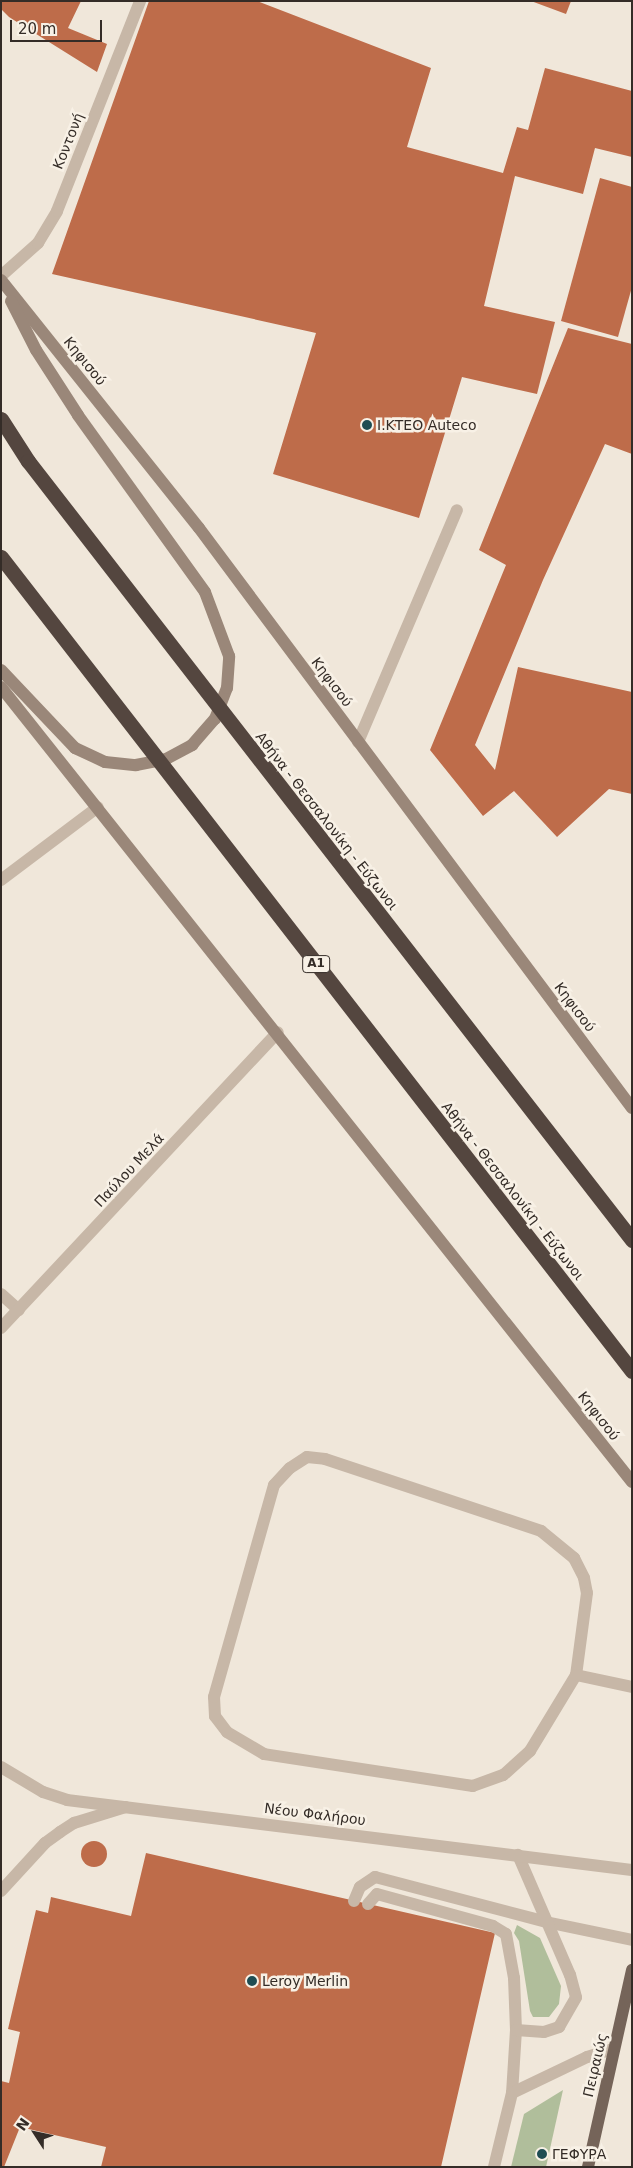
<!DOCTYPE html>
<html>
<head>
<meta charset="utf-8">
<style>
  body { margin:0 }
  #map { position:relative; width:633px; height:2168px; overflow:hidden; background:#f0e7da; font-family:"DejaVu Sans",sans-serif }
  div>[style] { position:absolute }
  .green>* { inset:0; background:#b0be9b }
  .building>* { inset:0; background:#be6c4a }
  .round { border-radius:50% }
  .lane>* { height:12px; margin:-6px; padding:0 6px; transform-origin:6px; border-radius:6px; background:#c7b7a7 }
  .street>* { height:12px; margin:-6px; padding:0 6px; transform-origin:6px; border-radius:6px; background:#c7b7a7 }
  .secondary>* { height:12px; margin:-6px; padding:0 6px; transform-origin:6px; border-radius:6px; background:#9a8779 }
  .primary>* { height:12px; margin:-6px; padding:0 6px; transform-origin:6px; border-radius:6px; background:#756459 }
  .highway>* { height:15px; margin:-7.5px; padding:0 7.5px; transform-origin:7.5px; border-radius:7.5px; background:#54463f }
  .dots>* { width:14px; height:14px; translate:-50% -50%; box-sizing:border-box; border:2px solid #f8f1e6; border-radius:50% }
  span { translate:-50% -50%; white-space:nowrap; text-align:center; line-height:1.15; -webkit-text-stroke:5px #f8f1e6; paint-order:stroke }
  .shield-label span { padding:1px 4px; background:#f8f1e6; border:1px solid; border-radius:4px; -webkit-text-stroke-width:0 }
  .shield-label { font-size:12px; color:#342c27; font-weight:700 }
  .street-label { font-size:14px; color:#342c27 }
  .poi-label { font-size:14px; color:#342c27 }
  .left { translate:0 -50%; text-align:left }
  .frame { position:absolute; inset:0; border:2px solid #342c27; pointer-events:none }
  .north { position:absolute; left:10px; top:2108px; width:50px; height:50px; -webkit-text-stroke:4px #f8f1e6; paint-order:stroke; rotate:305deg; font-size:14px; font-weight:700; line-height:20px; text-align:center; color:#342c27 }
  .north::after { content:''; display:block; margin:auto; width:18px; height:22px; background:#342c27; clip-path:polygon(50% 0,100% 100%,50% 72%,0 100%) }
  .scale { position:absolute; left:10px; top:20px; width:92px; height:22px; box-sizing:border-box; border:2px solid #342c27; border-top:0; padding-left:6px; font-size:15px; line-height:18px; white-space:nowrap; color:#342c27; -webkit-text-stroke:4px #f8f1e6; paint-order:stroke }
</style>
</head>
<body>
<div id="map">
  <div class="green">
    <i style="clip-path:polygon(517px 1925px,540px 1938px,561px 1986px,559px 2004px,549px 2017px,533px 2017px,530px 2011px,519px 1941px,514px 1933px)"></i>
    <i style="clip-path:polygon(563px 2090px,546px 2167px,511px 2167px,524px 2114px)"></i>
  </div>
  <div class="building">
    <i style="clip-path:polygon(1px 1px,81px 1px,68px 28px,107px 44px,97px 72px,9px 17px,1px 9px)"></i>
    <i style="clip-path:polygon(149px 1px,257px 1px,431px 68px,407px 147px,503px 173px,517px 127px,528px 130px,545px 68px,632px 91px,632px 157px,595px 148px,583px 194px,515px 176px,484px 306px,555px 322px,537px 394px,462px 377px,419px 518px,273px 474px,316px 333px,52px 274px)"></i>
    <i style="clip-path:polygon(531px 1px,571px 1px,566px 14px)"></i>
    <i style="clip-path:polygon(600px 178px,632px 187px,632px 287px,618px 337px,561px 321px)"></i>
    <i style="clip-path:polygon(568px 328px,632px 344px,632px 454px,605px 444px,543px 580px,475px 745px,495px 770px,518px 667px,632px 692px,632px 794px,609px 789px,557px 837px,514px 791px,483px 816px,430px 750px,506px 565px,479px 550px)"></i>
    <i class="round" style="left:81px;top:1841px;width:26px;height:26px"></i>
    <i style="clip-path:polygon(146px 1853px,495px 1933px,441px 2167px,101px 2167px,106px 2147px,20px 2127px,4px 2167px,1px 2167px,1px 2081px,9px 2083px,20px 2032px,8px 2029px,36px 1910px,48px 1913px,51px 1897px,131px 1916px)"></i>
  </div>
  <div class="lane">
    <i style="left:358px;top:742px;width:252px;rotate:-66.9deg"></i>
    <i style="left:307px;top:1457px;width:18px;rotate:6deg"></i>
    <i style="left:325px;top:1459px;width:228px;rotate:18.4deg"></i>
    <i style="left:541px;top:1531px;width:43px;rotate:39.3deg"></i>
    <i style="left:574px;top:1558px;width:22px;rotate:63deg"></i>
    <i style="left:584px;top:1578px;width:15px;rotate:79deg"></i>
    <i style="left:587px;top:1593px;width:83px;rotate:97.6deg"></i>
    <i style="left:576px;top:1675px;width:89px;rotate:121.2deg"></i>
    <i style="left:530px;top:1751px;width:36px;rotate:138deg"></i>
    <i style="left:503px;top:1775px;width:32px;rotate:160deg"></i>
    <i style="left:473px;top:1786px;width:211px;rotate:-171.3deg"></i>
    <i style="left:264px;top:1754px;width:43px;rotate:-149.3deg"></i>
    <i style="left:227px;top:1732px;width:20px;rotate:-127deg"></i>
    <i style="left:215px;top:1716px;width:19px;rotate:-93deg"></i>
    <i style="left:214px;top:1697px;width:220px;rotate:-74.2deg"></i>
    <i style="left:274px;top:1485px;width:23px;rotate:-47deg"></i>
    <i style="left:290px;top:1468px;width:20px;rotate:-33deg"></i>
    <i style="left:576px;top:1675px;width:57px;rotate:12.1deg"></i>
    <i style="left:1px;top:1891px;width:65px;rotate:-47.5deg"></i>
    <i style="left:45px;top:1843px;width:19px;rotate:-36deg"></i>
    <i style="left:60px;top:1832px;width:17px;rotate:-33deg"></i>
    <i style="left:74px;top:1823px;width:54px;rotate:-17.1deg"></i>
    <i style="left:354px;top:1901px;width:15px;rotate:-67deg"></i>
    <i style="left:360px;top:1887px;width:18px;rotate:-34deg"></i>
    <i style="left:375px;top:1877px;width:177px;rotate:14.7deg"></i>
    <i style="left:546px;top:1922px;width:88px;rotate:11.8deg"></i>
    <i style="left:368px;top:1904px;width:13px;rotate:-48deg"></i>
    <i style="left:377px;top:1894px;width:120px;rotate:15.4deg"></i>
    <i style="left:493px;top:1926px;width:15px;rotate:32deg"></i>
    <i style="left:506px;top:1934px;width:45px;rotate:79.7deg"></i>
    <i style="left:514px;top:1978px;width:52px;rotate:87.8deg"></i>
    <i style="left:516px;top:2030px;width:63px;rotate:93.6deg"></i>
    <i style="left:512px;top:2093px;width:76px;rotate:103.7deg"></i>
    <i style="left:516px;top:2030px;width:28px;rotate:4deg"></i>
    <i style="left:544px;top:2032px;width:16px;rotate:-18deg"></i>
    <i style="left:559px;top:2027px;width:34px;rotate:-60deg"></i>
    <i style="left:576px;top:1997px;width:23px;rotate:-105deg"></i>
    <i style="left:570px;top:1975px;width:131px;rotate:-113.4deg"></i>
    <i style="left:512px;top:2093px;width:83px;rotate:-25.6deg"></i>
    <i style="left:587px;top:2057px;width:28px;rotate:-17deg"></i>
  </div>
  <div class="street">
    <i style="left:1px;top:276px;width:50px;rotate:-41.7deg"></i>
    <i style="left:38px;top:243px;width:37px;rotate:-59deg"></i>
    <i style="left:57px;top:211px;width:226px;rotate:-68.4deg"></i>
    <i style="left:1px;top:880px;width:121px;rotate:-37deg"></i>
    <i style="left:1px;top:1294px;width:24px;rotate:42deg"></i>
    <i style="left:1px;top:1328px;width:405px;rotate:-46.9deg"></i>
    <i style="left:1px;top:1767px;width:49px;rotate:30.8deg"></i>
    <i style="left:43px;top:1792px;width:25px;rotate:18deg"></i>
    <i style="left:67px;top:1800px;width:569px;rotate:7.06deg"></i>
  </div>
  <div class="secondary">
    <i style="left:1px;top:280px;width:317px;rotate:51.4deg"></i>
    <i style="left:199px;top:528px;width:724px;rotate:53.26deg"></i>
    <i style="left:1px;top:670px;width:108px;rotate:46.5deg"></i>
    <i style="left:75px;top:748px;width:33px;rotate:25deg"></i>
    <i style="left:105px;top:762px;width:31px;rotate:6deg"></i>
    <i style="left:136px;top:765px;width:31px;rotate:-11deg"></i>
    <i style="left:166px;top:759px;width:30px;rotate:-28deg"></i>
    <i style="left:192px;top:745px;width:35px;rotate:-49deg"></i>
    <i style="left:215px;top:719px;width:33px;rotate:-69deg"></i>
    <i style="left:227px;top:688px;width:32px;rotate:-86deg"></i>
    <i style="left:229px;top:656px;width:68px;rotate:-110.6deg"></i>
    <i style="left:205px;top:592px;width:218px;rotate:-125.7deg"></i>
    <i style="left:78px;top:415px;width:77px;rotate:-122.9deg"></i>
    <i style="left:36px;top:350px;width:55px;rotate:-117deg"></i>
    <i style="left:1px;top:687px;width:1015px;rotate:51.56deg"></i>
  </div>
  <div class="primary">
    <i style="left:588px;top:2167px;width:202px;rotate:-77.4deg"></i>
  </div>
  <div class="highway">
    <i style="left:1px;top:419px;width:50px;rotate:57.3deg"></i>
    <i style="left:28px;top:461px;width:986px;rotate:52.21deg"></i>
    <i style="left:1px;top:557px;width:1030px;rotate:52.22deg"></i>
  </div>
  <div class="dots">
    <i style="left:367px;top:425px;background:#1f4d53"></i>
    <i style="left:252px;top:1981px;background:#1f4d53"></i>
    <i style="left:542px;top:2154px;background:#1f4d53"></i>
  </div>
  <div class="shield-label">
    <span style="left:316px;top:964px">Α1</span>
  </div>
  <div class="street-label">
    <span style="left:68px;top:141px;rotate:-68deg">Κοντονή</span>
    <span style="left:85px;top:361px;rotate:51deg">Κηφισού</span>
    <span style="left:332px;top:682px;rotate:53deg">Κηφισού</span>
    <span style="left:327px;top:821px;rotate:52deg">Αθήνα - Θεσσαλονίκη - Εύζωνοι</span>
    <span style="left:575px;top:1007px;rotate:53deg">Κηφισού</span>
    <span style="left:129px;top:1170px;rotate:-47deg">Παύλου Μελά</span>
    <span style="left:513px;top:1191px;rotate:52deg">Αθήνα - Θεσσαλονίκη - Εύζωνοι</span>
    <span style="left:599px;top:1416px;rotate:52deg">Κηφισού</span>
    <span style="left:315px;top:1814px;rotate:7deg">Νέου Φαλήρου</span>
    <span style="left:595px;top:2065px;rotate:-77deg">Πειραιώς</span>
  </div>
  <div class="poi-label">
    <span class="left" style="left:377px;top:425px">Ι.ΚΤΕΟ Auteco</span>
    <span class="left" style="left:262px;top:1981px">Leroy Merlin</span>
    <span class="left" style="left:552px;top:2154px">ΓΕΦΥΡΑ</span>
  </div>
  <div class="frame"></div>
  <div class="north">N</div>
  <div class="scale">20 m</div>
</div>
</body>
</html>
